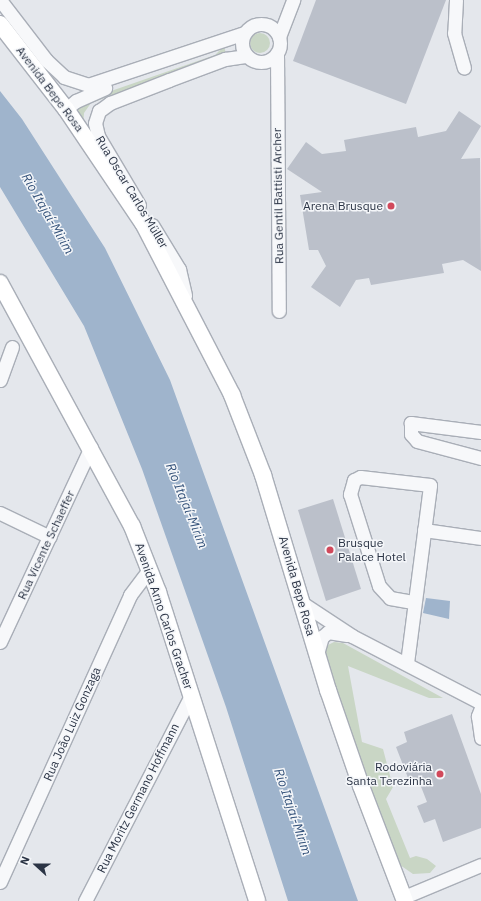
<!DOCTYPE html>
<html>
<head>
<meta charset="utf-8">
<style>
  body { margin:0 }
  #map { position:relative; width:481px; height:901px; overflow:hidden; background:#e4e7ec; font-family:"IBM Plex Sans",sans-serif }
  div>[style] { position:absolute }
  .green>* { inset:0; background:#c9d6c5 }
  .round { border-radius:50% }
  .water>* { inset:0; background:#9fb4cc }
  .building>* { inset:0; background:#bbc0ca }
  .roads { filter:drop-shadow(1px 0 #a9aeb7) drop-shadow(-1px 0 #a9aeb7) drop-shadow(0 1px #a9aeb7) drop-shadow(0 -1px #a9aeb7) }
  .minor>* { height:13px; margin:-6.5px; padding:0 6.5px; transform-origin:6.5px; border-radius:6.5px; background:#f7f8fa }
  .minor>.ring { margin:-6.5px; padding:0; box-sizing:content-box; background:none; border:13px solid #f7f8fa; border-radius:50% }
  .major>* { height:16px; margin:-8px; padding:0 8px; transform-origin:8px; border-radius:8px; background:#fff }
  .dots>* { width:11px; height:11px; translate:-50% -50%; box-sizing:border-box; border:2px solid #f4f6f9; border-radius:50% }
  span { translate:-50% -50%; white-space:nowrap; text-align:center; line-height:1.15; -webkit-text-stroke:3px #f4f6f9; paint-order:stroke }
  .street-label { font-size:12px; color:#2b3445 }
  .poi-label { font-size:12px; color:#2b3445 }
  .right { translate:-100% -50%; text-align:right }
  .left { translate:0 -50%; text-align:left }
  .water-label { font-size:13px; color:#34527a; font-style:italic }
  .north { position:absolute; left:16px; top:845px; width:40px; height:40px; -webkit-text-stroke:3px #f4f6f9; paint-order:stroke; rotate:291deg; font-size:11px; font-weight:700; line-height:16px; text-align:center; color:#2b3445 }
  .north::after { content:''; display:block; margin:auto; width:14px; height:18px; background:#2b3445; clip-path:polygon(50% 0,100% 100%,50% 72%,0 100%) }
</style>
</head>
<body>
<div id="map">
  <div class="green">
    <i class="round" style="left:250px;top:33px;width:20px;height:20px"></i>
    <i style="clip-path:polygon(224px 46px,226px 54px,91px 103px,84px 113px,83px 126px,77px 117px,79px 107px,88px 99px,215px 55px)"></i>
    <i style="clip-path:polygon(334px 642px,343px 643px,443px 698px,429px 698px,348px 666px,362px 742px,383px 749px,393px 787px,386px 799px,410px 858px,416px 856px,427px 859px,436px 866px,430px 873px,413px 874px,400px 865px,394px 854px,358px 761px,324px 654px,326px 646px)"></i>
  </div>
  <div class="water">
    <i style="clip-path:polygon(0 91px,22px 119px,105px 248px,170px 380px,358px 901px,288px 901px,226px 707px,142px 469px,84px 326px,0 187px)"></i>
    <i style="clip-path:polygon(426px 598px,450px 601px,449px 619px,423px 613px)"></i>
  </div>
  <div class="building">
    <i style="clip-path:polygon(316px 0,446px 0,406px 104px,293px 61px)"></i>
    <i style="clip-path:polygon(459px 111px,481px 126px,461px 159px,480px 158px,481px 271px,463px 260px,442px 264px,444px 273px,371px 285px,369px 278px,356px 280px,340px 307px,311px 287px,326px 266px,318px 250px,309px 250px,300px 195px,322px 192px,287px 169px,306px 142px,322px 154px,346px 151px,344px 140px,416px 127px,418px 137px,446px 131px)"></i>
    <i style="clip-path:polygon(333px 499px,361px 589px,326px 601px,298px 510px)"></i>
    <i style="clip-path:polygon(452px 714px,481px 794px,481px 828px,443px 842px,435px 819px,424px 823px,417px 806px,427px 802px,418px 779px,410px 783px,396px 747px,407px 742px,404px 732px)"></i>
  </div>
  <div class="roads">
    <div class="minor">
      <i style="left:0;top:0;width:76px;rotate:52.5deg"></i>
      <i style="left:46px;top:60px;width:25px;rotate:43deg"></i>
      <i style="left:64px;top:77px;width:25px;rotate:18deg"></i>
      <i style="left:88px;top:85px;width:164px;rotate:-18.4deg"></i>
      <i style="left:456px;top:0;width:33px;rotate:93deg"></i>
      <i style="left:454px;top:33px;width:36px;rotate:74deg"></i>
      <i class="ring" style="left:242px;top:24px;width:25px;height:25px"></i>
      <i style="left:279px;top:37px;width:40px;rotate:-69deg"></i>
      <i style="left:277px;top:53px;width:258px;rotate:89.6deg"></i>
      <i style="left:66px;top:109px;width:13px;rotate:-39deg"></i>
      <i style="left:76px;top:101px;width:32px;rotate:-24deg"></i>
      <i style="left:139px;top:205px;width:80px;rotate:-120.7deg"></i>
      <i style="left:98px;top:136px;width:13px;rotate:-103deg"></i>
      <i style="left:95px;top:123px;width:13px;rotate:-72deg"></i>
      <i style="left:99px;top:111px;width:14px;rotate:-36deg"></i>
      <i style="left:110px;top:103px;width:63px;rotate:-21.3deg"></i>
      <i style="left:169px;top:80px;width:60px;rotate:-20.6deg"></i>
      <i style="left:225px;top:59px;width:22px;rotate:-8deg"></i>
      <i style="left:152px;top:225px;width:52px;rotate:58.5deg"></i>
      <i style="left:179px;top:269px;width:27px;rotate:77deg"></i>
      <i style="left:0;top:380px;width:35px;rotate:-70deg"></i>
      <i style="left:481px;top:432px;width:71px;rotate:-172.7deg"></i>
      <i style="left:411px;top:423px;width:11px;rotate:90deg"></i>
      <i style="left:411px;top:434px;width:9px;rotate:49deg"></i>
      <i style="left:417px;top:441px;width:66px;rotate:14.9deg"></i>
      <i style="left:0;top:513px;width:55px;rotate:25.6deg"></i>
      <i style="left:424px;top:530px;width:58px;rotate:8deg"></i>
      <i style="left:302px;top:603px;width:60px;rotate:33.4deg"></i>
      <i style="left:352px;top:636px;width:145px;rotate:27.4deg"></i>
      <i style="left:0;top:642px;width:215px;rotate:-65deg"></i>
      <i style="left:317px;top:654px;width:18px;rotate:-74deg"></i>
      <i style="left:322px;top:637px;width:8px;rotate:-40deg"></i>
      <i style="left:328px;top:632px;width:19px;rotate:9deg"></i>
      <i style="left:407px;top:663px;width:179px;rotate:-82.6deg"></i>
      <i style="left:430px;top:485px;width:70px;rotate:-173.5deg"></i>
      <i style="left:360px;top:477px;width:7px;rotate:153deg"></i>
      <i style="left:354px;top:480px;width:15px;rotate:106deg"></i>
      <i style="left:350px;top:494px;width:96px;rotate:72.5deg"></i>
      <i style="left:379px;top:586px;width:16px;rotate:47deg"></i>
      <i style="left:390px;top:598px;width:23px;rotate:10deg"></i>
      <i style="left:481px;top:708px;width:9px;rotate:111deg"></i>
      <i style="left:478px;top:716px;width:22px;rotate:82deg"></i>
      <i style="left:0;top:882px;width:315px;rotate:-65.6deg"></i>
      <i style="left:130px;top:595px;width:31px;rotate:-53deg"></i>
      <i style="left:404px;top:897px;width:83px;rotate:-22.6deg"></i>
      <i style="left:85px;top:901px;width:231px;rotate:-62.7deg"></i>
    </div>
    <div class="major">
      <i style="left:0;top:24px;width:108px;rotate:52.2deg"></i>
      <i style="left:66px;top:109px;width:138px;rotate:56deg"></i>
      <i style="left:143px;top:223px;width:194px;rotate:62.6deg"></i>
      <i style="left:232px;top:395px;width:86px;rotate:68.8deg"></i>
      <i style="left:263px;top:475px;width:225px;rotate:73.2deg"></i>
      <i style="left:328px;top:690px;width:102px;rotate:71deg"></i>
      <i style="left:361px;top:786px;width:123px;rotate:69.1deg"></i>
      <i style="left:0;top:283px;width:277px;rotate:61.5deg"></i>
      <i style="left:132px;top:526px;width:71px;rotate:68.5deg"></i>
      <i style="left:158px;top:592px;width:324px;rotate:72.2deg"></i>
    </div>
  </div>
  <div class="dots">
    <i style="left:391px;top:206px;background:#d1495b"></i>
    <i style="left:330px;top:550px;background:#d1495b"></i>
    <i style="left:440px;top:774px;background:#d1495b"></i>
  </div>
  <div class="street-label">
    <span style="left:50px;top:89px;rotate:53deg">Avenida Bepe Rosa</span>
    <span style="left:132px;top:192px;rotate:59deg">Rua Oscar Carlos Müller</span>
    <span style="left:278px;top:196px;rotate:-91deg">Rua Gentil Battisti Archer</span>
    <span style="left:46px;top:545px;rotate:-65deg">Rua Vicente Schaeffer</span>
    <span style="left:297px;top:586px;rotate:74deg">Avenida Bepe Rosa</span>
    <span style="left:164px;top:616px;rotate:71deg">Avenida Arno Carlos Gracher</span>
    <span style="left:72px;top:724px;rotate:-66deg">Rua João Luiz Gonzaga</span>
    <span style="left:138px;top:798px;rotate:-63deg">Rua Moritz Germano Hoffmann</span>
  </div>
  <div class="poi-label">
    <span class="right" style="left:383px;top:206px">Arena Brusque</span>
    <span class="left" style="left:338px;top:550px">Brusque<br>Palace Hotel</span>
    <span class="right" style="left:432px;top:774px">Rodoviária<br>Santa Terezinha</span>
  </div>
  <div class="water-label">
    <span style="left:47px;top:214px;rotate:60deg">Rio Itajaí-Mirim</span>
    <span style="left:186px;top:506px;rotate:68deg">Rio Itajaí-Mirim</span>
    <span style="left:292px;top:812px;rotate:71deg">Rio Itajaí-Mirim</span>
  </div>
  <div class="north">N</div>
</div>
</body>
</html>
